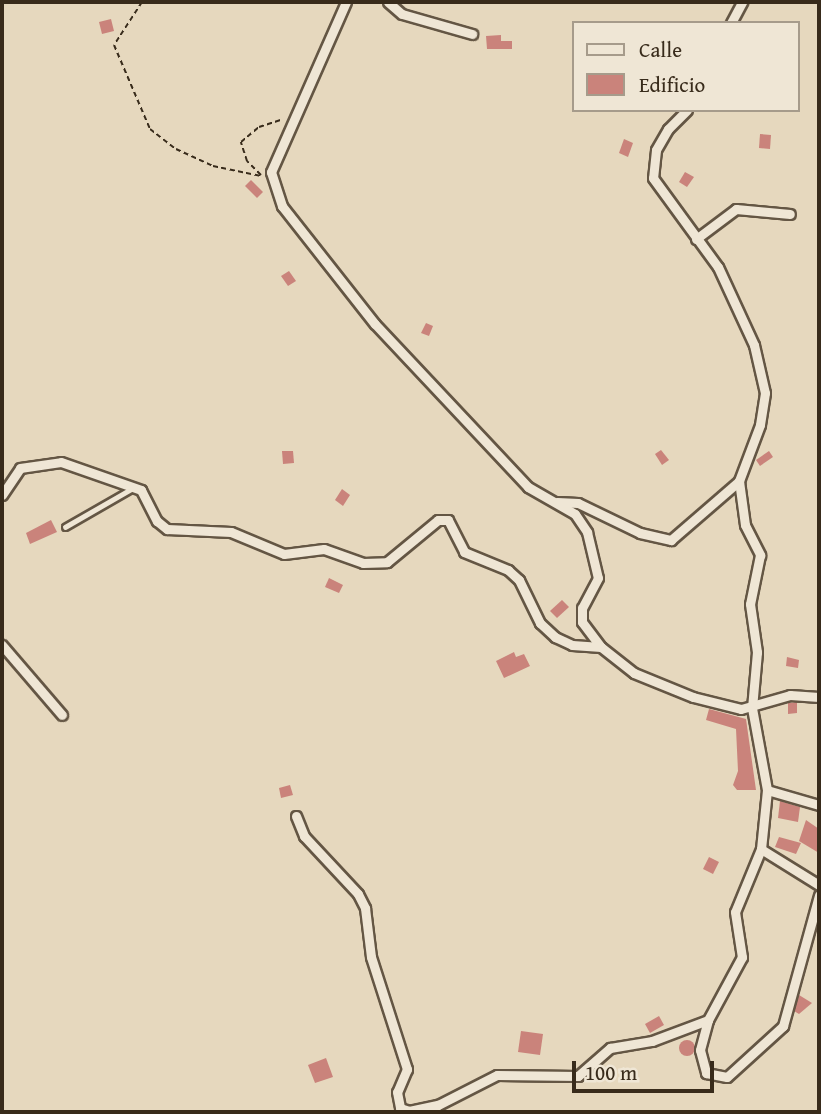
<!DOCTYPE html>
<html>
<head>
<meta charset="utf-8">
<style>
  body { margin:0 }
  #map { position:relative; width:821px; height:1114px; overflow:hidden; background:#e6d8be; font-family:"Gentium Book Plus",serif }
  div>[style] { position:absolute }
  .building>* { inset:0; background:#ca837b }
  .round { border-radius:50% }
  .path>* { height:2px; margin-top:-1px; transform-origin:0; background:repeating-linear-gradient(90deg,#382b1b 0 5px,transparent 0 8.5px) }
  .roads { filter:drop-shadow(2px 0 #645644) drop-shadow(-2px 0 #645644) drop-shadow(0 2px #645644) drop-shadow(0 -2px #645644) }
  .lane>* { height:4.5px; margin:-2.25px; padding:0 2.25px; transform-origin:2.25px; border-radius:2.25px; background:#efe6d5 }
  .street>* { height:9px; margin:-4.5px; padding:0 4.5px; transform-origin:4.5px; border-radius:4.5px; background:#efe6d5 }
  span { translate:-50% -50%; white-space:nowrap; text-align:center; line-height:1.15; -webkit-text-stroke:6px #efe6d5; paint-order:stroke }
  .frame { position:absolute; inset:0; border:4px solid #382b1b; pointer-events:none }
  .legend { position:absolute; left:572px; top:21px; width:228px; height:91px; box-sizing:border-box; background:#efe6d5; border:2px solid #a69b8b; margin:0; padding:9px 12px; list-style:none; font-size:21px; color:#382b1b }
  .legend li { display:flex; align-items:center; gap:14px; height:35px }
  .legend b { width:35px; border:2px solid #a69b8b }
  .scale { position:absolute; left:572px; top:1061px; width:142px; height:32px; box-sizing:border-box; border:4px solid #382b1b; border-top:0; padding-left:9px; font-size:21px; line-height:24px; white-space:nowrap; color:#382b1b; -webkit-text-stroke:5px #efe6d5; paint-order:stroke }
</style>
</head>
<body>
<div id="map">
  <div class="building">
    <i style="clip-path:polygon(111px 19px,114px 31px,102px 34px,99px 22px)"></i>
    <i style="clip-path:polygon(501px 35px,501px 41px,512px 41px,512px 49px,487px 49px,486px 36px)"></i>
    <i style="clip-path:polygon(760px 134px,771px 135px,770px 149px,759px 148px)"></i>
    <i style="clip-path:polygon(624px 139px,633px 143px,628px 157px,619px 153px)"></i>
    <i style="clip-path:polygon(685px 172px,694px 177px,687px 187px,679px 182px)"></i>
    <i style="clip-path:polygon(251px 180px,263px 192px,257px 198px,245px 186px)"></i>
    <i style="clip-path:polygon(289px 271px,296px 281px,288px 286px,281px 276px)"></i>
    <i style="clip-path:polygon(426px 323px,433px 326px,429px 336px,421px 333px)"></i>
    <i style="clip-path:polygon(661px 450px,669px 460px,662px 465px,655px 454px)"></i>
    <i style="clip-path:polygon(282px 451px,293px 451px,294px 463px,283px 464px)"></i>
    <i style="clip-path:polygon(769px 451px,773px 457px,760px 466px,756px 460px)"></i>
    <i style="clip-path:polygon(342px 489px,350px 495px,343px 506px,335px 500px)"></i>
    <i style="clip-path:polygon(51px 520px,57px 532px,30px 544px,26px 533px)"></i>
    <i style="clip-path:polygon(329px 578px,343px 585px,339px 593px,325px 587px)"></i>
    <i style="clip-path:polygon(562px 600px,569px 607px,557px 618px,550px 611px)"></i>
    <i style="clip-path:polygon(514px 652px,516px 657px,524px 654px,530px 666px,504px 678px,496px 661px)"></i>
    <i style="clip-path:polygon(787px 657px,799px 660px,798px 668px,786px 666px)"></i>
    <i style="clip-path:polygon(797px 702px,797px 713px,788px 714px,788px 703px)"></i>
    <i style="clip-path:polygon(709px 709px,746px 719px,756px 790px,737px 790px,733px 785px,738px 771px,736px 729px,706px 720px)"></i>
    <i style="clip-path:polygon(290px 785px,293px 795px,281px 798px,279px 788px)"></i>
    <i style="clip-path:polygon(780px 801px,800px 807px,798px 822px,778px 818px)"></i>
    <i style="clip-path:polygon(806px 820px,819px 829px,819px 853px,799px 841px)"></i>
    <i style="clip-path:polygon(779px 837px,801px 843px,796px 854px,775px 847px)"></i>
    <i style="clip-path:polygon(709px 857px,719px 862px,713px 874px,703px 869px)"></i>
    <i style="clip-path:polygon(799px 995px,812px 1003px,799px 1014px,794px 1011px)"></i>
    <i style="clip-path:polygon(659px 1016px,664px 1025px,650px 1033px,645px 1024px)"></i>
    <i style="clip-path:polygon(521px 1031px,543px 1034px,540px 1055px,518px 1052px)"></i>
    <i class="round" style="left:679px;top:1040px;width:16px;height:16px"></i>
    <i style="clip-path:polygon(326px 1058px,333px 1077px,315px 1083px,308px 1065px)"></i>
  </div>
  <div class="path">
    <i style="left:142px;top:2px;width:51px;rotate:123.1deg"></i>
    <i style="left:114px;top:45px;width:91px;rotate:66.8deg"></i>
    <i style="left:150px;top:129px;width:33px;rotate:38deg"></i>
    <i style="left:176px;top:149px;width:41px;rotate:24.7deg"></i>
    <i style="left:213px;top:166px;width:49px;rotate:11.8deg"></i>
    <i style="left:261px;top:175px;width:20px;rotate:-135deg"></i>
    <i style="left:247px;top:161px;width:20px;rotate:-108deg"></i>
    <i style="left:241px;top:142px;width:23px;rotate:-40deg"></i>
    <i style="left:259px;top:127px;width:25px;rotate:-18deg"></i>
  </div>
  <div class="roads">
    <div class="lane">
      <i style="left:65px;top:527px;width:78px;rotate:-29.8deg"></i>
    </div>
    <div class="street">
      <i style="left:346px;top:2px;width:186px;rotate:113.8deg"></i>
      <i style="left:271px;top:172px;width:36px;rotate:72deg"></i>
      <i style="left:282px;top:206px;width:150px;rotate:51.8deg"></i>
      <i style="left:375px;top:324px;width:224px;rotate:46.8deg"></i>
      <i style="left:528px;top:487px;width:54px;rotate:29.9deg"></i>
      <i style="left:575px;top:514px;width:22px;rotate:56deg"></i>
      <i style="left:587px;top:532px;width:47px;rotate:76.6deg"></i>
      <i style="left:598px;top:578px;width:34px;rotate:118deg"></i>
      <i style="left:582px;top:608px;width:14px;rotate:90deg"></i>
      <i style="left:582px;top:622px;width:31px;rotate:53deg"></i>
      <i style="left:601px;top:647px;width:42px;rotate:38.2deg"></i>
      <i style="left:634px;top:673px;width:64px;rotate:22.1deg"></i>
      <i style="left:693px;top:697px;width:49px;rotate:14deg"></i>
      <i style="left:741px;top:709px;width:51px;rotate:-15.9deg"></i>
      <i style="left:790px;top:695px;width:29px;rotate:4deg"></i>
      <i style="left:388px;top:2px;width:18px;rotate:41deg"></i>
      <i style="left:402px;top:14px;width:73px;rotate:15.9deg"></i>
      <i style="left:731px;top:23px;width:24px;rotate:-62deg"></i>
      <i style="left:687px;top:110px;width:27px;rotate:135deg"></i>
      <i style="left:668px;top:129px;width:24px;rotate:120deg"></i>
      <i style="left:656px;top:150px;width:28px;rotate:96deg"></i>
      <i style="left:653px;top:178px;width:110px;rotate:53.9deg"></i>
      <i style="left:718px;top:267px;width:86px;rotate:65.2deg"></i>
      <i style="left:754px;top:345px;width:49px;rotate:77.1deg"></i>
      <i style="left:765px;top:393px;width:32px;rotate:99deg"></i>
      <i style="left:760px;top:425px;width:60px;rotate:110.6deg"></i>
      <i style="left:739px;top:481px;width:44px;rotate:82.2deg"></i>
      <i style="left:745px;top:525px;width:34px;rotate:63deg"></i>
      <i style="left:760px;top:555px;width:50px;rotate:101.5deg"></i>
      <i style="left:750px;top:604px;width:49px;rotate:81.7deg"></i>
      <i style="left:757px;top:652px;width:56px;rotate:95.1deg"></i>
      <i style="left:752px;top:708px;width:83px;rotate:79.6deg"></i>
      <i style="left:767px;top:790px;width:59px;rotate:95.8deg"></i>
      <i style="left:761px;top:849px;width:68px;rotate:112.4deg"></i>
      <i style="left:735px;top:912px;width:46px;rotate:81.2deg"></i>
      <i style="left:742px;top:957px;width:72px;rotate:118.4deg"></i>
      <i style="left:708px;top:1020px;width:31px;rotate:105deg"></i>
      <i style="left:700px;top:1050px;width:24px;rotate:75deg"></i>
      <i style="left:706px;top:1073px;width:21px;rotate:11deg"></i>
      <i style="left:727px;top:1077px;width:76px;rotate:-42.3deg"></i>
      <i style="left:783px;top:1026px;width:136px;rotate:-74.6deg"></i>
      <i style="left:696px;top:239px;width:50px;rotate:-36.9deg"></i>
      <i style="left:736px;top:209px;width:54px;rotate:5.3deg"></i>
      <i style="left:2px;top:495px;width:32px;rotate:-56deg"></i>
      <i style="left:20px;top:468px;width:41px;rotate:-8.3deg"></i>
      <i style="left:61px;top:462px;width:85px;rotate:19.3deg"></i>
      <i style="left:141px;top:490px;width:35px;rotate:63deg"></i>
      <i style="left:157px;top:521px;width:13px;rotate:39deg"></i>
      <i style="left:167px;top:529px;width:64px;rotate:2.7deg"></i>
      <i style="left:231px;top:532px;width:57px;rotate:22.5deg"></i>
      <i style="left:284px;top:554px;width:40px;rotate:-7.1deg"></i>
      <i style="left:324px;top:549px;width:41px;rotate:19.7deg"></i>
      <i style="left:363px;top:563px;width:24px;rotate:-2deg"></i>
      <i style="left:387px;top:562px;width:66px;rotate:-39.5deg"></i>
      <i style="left:438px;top:520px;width:10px"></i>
      <i style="left:448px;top:520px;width:36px;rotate:63deg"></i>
      <i style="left:464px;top:552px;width:48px;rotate:22.2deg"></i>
      <i style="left:508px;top:570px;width:15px;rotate:42deg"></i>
      <i style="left:519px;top:580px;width:48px;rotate:64deg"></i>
      <i style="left:540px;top:623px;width:21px;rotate:43deg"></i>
      <i style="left:555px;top:637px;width:19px;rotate:25deg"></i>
      <i style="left:572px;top:645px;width:29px;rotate:4deg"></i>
      <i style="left:557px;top:502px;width:21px;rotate:3deg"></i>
      <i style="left:578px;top:503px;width:69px;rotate:25.8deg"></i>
      <i style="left:640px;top:533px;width:32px;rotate:13deg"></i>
      <i style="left:671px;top:540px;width:90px;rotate:-40.9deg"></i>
      <i style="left:2px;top:645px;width:92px;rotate:49.4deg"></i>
      <i style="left:767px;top:790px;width:54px;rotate:16.1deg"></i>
      <i style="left:296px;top:816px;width:22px;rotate:68deg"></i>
      <i style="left:304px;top:836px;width:79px;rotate:47deg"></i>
      <i style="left:358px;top:894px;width:16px;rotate:63deg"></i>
      <i style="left:365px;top:908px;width:49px;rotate:83deg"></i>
      <i style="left:371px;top:957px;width:118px;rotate:72.2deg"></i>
      <i style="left:407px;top:1069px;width:25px;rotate:113deg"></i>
      <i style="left:397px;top:1092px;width:16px;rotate:79deg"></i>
      <i style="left:400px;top:1108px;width:9px;rotate:18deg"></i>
      <i style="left:409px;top:1111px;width:30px;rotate:-12deg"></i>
      <i style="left:438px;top:1105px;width:66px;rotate:-27deg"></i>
      <i style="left:497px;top:1075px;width:81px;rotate:0.7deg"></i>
      <i style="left:578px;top:1076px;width:43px;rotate:-41.2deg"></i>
      <i style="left:610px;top:1048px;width:43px;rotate:-9.5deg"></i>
      <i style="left:652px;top:1041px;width:60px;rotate:-20.6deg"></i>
      <i style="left:761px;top:849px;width:68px;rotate:31.8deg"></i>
    </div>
  </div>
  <div class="frame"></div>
  <ul class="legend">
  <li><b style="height:9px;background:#efe6d5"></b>Calle</li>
  <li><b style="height:19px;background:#ca837b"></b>Edificio</li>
  </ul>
  <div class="scale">100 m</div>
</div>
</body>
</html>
